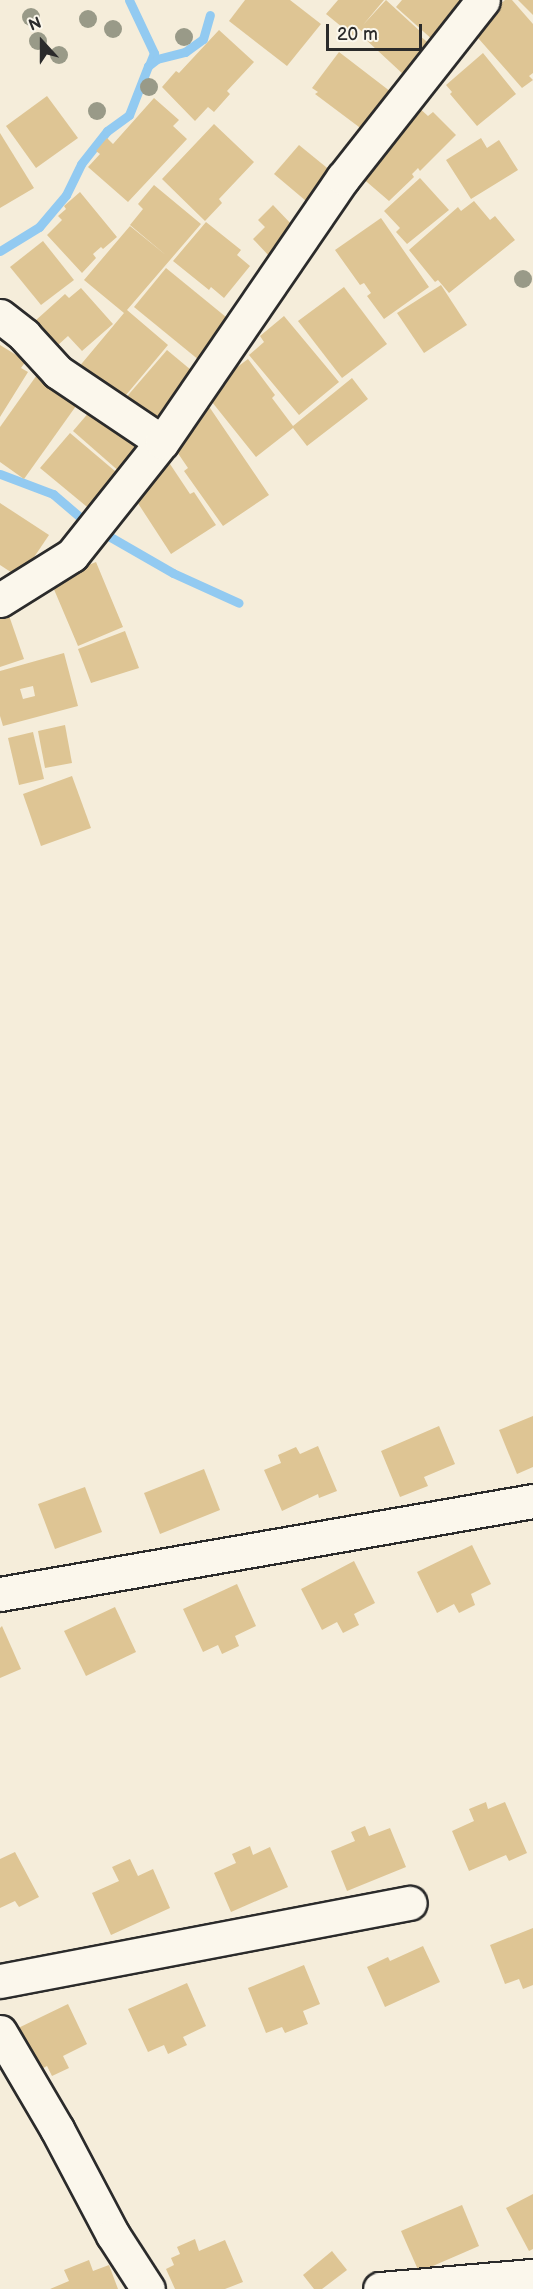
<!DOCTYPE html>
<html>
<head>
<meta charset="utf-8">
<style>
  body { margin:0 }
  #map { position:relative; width:533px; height:2289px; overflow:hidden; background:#f5edda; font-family:"Balsamiq Sans",sans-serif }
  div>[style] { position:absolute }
  .stream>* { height:9px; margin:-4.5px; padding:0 4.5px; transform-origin:4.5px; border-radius:4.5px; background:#92caf1 }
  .building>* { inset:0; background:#dec594 }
  .roads { filter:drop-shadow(2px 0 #2b2b2b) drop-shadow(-2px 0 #2b2b2b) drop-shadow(0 2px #2b2b2b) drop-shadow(0 -2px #2b2b2b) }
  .minor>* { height:33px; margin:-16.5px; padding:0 16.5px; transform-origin:16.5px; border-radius:16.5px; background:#fbf7ec }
  .trees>* { width:18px; height:18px; margin:-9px; border-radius:50%; background:#999a88 }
  span { translate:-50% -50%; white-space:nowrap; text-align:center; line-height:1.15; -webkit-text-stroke:5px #fbf7ec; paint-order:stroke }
  .north { position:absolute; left:12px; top:12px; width:60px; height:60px; -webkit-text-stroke:4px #fbf7ec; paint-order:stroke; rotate:339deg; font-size:16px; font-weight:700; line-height:24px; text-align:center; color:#2b2b2b }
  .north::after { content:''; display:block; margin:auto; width:21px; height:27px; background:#2b2b2b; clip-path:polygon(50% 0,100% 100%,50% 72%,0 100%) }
  .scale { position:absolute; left:326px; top:24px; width:96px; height:27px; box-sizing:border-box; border:3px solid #2b2b2b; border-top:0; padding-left:8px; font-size:18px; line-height:21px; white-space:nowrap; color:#2b2b2b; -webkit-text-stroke:4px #fbf7ec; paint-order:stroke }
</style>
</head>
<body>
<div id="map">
  <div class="stream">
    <i style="left:129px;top:0;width:59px;rotate:64.7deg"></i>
    <i style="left:154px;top:53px;width:11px;rotate:112deg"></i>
    <i style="left:0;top:251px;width:46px;rotate:-31.6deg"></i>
    <i style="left:39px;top:227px;width:42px;rotate:-49.8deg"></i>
    <i style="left:66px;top:195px;width:34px;rotate:-64deg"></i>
    <i style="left:81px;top:164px;width:42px;rotate:-51.8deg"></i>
    <i style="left:107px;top:131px;width:27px;rotate:-36deg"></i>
    <i style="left:129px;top:115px;width:53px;rotate:-68.8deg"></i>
    <i style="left:148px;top:66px;width:11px;rotate:-38deg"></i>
    <i style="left:157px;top:59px;width:29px;rotate:-14deg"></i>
    <i style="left:185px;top:52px;width:22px;rotate:-36deg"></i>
    <i style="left:203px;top:39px;width:25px;rotate:-74deg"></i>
    <i style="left:0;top:474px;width:57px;rotate:20.7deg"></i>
    <i style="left:53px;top:494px;width:46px;rotate:40.6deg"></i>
    <i style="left:100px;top:531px;width:84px;rotate:29.9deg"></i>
    <i style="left:173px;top:573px;width:72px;rotate:24.4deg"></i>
  </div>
  <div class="building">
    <i style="clip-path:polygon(245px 0,290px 0,321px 24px,287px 66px,229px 21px)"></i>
    <i style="clip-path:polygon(338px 0,384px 0,363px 25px,386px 0,422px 33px,420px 36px,431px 45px,404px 75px,363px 37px,365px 34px,359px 29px,353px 36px,326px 14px)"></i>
    <i style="clip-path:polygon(402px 0,470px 0,434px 41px,396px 7px)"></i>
    <i style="clip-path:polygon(505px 0,512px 0,533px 24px,533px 73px,529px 76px,533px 80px,522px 88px,471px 30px)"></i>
    <i style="clip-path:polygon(518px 0,533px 0,533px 15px)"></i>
    <i style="clip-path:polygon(219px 30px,254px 62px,227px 91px,230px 94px,214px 112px,208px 107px,195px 121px,162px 87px,176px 71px,179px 73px)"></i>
    <i style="clip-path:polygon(339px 52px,395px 95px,363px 130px,315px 94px,318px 92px,312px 88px)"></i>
    <i style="clip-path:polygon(483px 53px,516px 94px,477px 126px,450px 94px,452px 92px,446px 85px)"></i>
    <i style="clip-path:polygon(47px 96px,78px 138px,36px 168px,6px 126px)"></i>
    <i style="clip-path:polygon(154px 98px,179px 120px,173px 126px,187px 139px,128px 202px,88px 167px,100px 154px,96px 151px,107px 138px,113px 144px)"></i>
    <i style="clip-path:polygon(417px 106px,428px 116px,433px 112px,456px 135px,420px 171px,418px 168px,412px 174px,414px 177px,389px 201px,353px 170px)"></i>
    <i style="clip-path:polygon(214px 124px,254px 162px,219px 199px,222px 203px,205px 221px,162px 179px)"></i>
    <i style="clip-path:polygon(0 133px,34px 188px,0 208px)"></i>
    <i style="clip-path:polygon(481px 138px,487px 148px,499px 140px,518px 170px,471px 199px,446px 160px)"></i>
    <i style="clip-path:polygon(299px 145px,337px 176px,312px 206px,274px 174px)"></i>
    <i style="clip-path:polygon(420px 178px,449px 210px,407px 244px,396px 232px,400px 228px,384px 211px)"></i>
    <i style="clip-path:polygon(154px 185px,201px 224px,127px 310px,168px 345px,121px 401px,73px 374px,124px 313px,84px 280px,130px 226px,167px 256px,130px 225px,143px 209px,138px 204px)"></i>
    <i style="clip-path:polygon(80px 192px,117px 237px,103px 249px,101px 247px,93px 254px,96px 258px,82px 273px,47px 235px,62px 220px,58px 216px,66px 209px,64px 206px)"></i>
    <i style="clip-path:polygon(474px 201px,490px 220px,495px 216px,515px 240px,449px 293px,438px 280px,435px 282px,409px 250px,458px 207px,461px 211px)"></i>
    <i style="clip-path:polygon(273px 205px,294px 227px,270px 257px,253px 239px,265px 227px,258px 220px)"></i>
    <i style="clip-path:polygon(381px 218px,429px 287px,384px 319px,367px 296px,371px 293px,364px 283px,360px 285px,335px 250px)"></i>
    <i style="clip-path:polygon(206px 222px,241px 250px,237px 255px,250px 266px,224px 298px,211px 287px,209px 290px,173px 261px)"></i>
    <i style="clip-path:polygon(43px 241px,74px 280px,41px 305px,10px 267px)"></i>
    <i style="clip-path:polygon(166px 268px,237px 326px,205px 365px,134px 307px)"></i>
    <i style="clip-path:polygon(441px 285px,467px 325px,424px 353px,397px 313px)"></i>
    <i style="clip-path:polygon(344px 287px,387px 344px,342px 378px,298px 321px)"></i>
    <i style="clip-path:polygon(81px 288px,113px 324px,82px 351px,68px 336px,47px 355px,25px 330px,65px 294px,69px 298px)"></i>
    <i style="clip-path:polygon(284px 316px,339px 382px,299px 415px,249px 355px,264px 342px,260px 336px)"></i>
    <i style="clip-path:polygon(0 345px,26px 361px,21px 368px,28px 372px,0 417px)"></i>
    <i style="clip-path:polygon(167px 350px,197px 375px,156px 429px,123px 401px)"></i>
    <i style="clip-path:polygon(248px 359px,275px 395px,272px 398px,293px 426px,352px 378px,368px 399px,307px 446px,293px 428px,256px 457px,204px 392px)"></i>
    <i style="clip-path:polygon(39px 372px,81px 399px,24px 479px,0 462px,0 427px)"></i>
    <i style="clip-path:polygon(96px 404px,147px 444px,121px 473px,73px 431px)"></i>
    <i style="clip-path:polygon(208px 405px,269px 495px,223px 526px,184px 471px,188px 468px,171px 443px,190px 417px)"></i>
    <i style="clip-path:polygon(70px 433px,122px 477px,92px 511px,40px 468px)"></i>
    <i style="clip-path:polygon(170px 464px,190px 494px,194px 492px,216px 525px,171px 554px,130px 491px)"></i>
    <i style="clip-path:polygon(0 503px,49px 535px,20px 578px,0 565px)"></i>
    <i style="clip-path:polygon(81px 555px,86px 566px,96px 562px,123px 627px,78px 646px,50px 580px)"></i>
    <i style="clip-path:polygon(4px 601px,24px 659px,0 667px,0 603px)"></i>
    <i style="clip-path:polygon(125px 631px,139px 668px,91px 683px,78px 649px)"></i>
    <i style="clip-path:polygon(evenodd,64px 653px,78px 706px,3px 726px,0 716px,0 671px,64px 653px,33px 686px,35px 696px,23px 699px,20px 689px,33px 686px)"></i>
    <i style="clip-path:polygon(65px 725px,72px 763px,45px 768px,38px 731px)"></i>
    <i style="clip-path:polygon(33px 732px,44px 779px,19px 785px,8px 738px)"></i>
    <i style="clip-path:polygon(72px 776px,91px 828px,41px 846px,23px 794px)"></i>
    <i style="clip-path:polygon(533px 1416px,533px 1467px,517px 1474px,499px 1430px)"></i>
    <i style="clip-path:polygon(439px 1426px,455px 1464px,424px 1477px,428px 1486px,400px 1497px,381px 1451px)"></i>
    <i style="clip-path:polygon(318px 1446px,337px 1491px,319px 1498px,318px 1494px,282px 1511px,264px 1470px,281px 1463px,278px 1455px,296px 1447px,300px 1454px)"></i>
    <i style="clip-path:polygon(204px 1469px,220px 1510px,160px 1534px,144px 1493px)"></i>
    <i style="clip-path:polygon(85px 1487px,102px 1532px,55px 1549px,38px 1504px)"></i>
    <i style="clip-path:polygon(472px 1545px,491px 1584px,471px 1594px,475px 1605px,459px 1613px,454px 1604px,437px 1613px,417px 1572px)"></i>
    <i style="clip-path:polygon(354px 1561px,375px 1603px,354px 1614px,359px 1625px,343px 1633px,337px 1622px,322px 1630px,301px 1589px)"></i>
    <i style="clip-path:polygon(237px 1584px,256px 1626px,235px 1636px,239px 1646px,222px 1654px,218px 1645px,203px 1652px,183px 1609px)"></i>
    <i style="clip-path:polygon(115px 1607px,136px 1652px,86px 1676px,64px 1631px)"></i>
    <i style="clip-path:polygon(2px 1626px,21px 1669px,0 1678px,0 1628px)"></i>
    <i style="clip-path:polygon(486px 1802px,488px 1809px,505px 1802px,527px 1853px,509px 1861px,506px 1855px,469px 1871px,452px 1831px,474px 1821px,469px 1809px)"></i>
    <i style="clip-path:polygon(365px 1826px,369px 1836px,390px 1828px,406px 1867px,347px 1891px,331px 1851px,355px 1841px,351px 1832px)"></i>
    <i style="clip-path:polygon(250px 1846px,253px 1855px,270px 1847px,288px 1887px,231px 1912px,214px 1873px,236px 1863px,232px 1854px)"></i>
    <i style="clip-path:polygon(15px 1852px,39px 1897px,19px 1907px,15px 1901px,0 1908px,0 1859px)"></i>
    <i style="clip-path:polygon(130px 1859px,138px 1876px,153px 1869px,170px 1908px,111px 1935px,92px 1893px,119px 1881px,112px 1867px)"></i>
    <i style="clip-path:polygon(533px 1928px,533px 1985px,523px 1989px,519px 1979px,505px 1984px,490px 1945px)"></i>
    <i style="clip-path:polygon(423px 1946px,440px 1982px,385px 2007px,367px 1967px,388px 1957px,390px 1961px)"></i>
    <i style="clip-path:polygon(304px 1965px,320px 2004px,303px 2011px,308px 2024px,285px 2033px,282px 2027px,266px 2033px,248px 1988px)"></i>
    <i style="clip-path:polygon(187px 1983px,206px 2026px,183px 2037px,187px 2045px,168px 2054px,164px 2045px,148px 2052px,128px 2009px)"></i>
    <i style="clip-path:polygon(68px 2004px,87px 2044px,63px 2056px,69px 2068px,52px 2076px,47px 2066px,32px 2074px,12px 2031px)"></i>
    <i style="clip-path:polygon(533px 2194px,533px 2249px,529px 2251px,506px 2208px)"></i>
    <i style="clip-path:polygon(462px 2205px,479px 2246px,419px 2272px,401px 2231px)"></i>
    <i style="clip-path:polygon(195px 2239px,199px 2251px,225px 2240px,243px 2282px,225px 2289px,175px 2289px,166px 2269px,174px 2265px,171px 2258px,180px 2254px,177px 2247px)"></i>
    <i style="clip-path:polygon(332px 2251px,347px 2270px,322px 2289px,314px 2289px,303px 2275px)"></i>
    <i style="clip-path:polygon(89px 2260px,93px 2271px,109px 2265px,118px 2289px,50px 2289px,69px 2281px,64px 2270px)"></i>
  </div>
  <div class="roads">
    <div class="minor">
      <i style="left:0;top:316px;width:31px;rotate:38deg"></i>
      <i style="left:24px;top:335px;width:50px;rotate:47.4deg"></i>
      <i style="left:58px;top:372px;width:125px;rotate:33.9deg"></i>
      <i style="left:0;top:600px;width:85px;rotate:-32deg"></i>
      <i style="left:72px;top:555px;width:144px;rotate:-51.5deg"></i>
      <i style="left:162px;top:442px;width:320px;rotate:-55.6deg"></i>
      <i style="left:343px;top:178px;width:226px;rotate:-51.8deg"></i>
      <i style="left:0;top:1594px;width:541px;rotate:-9.9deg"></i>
      <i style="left:0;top:1981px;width:417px;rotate:-10.8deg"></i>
      <i style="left:0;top:2032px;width:113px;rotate:59.6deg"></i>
      <i style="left:57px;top:2129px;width:120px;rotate:62.2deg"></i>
      <i style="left:113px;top:2235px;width:64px;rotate:57.1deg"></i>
      <i style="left:380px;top:2289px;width:154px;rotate:-4.9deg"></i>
    </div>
  </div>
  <div class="trees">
    <i style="left:31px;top:17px"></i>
    <i style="left:88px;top:19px"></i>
    <i style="left:113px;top:29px"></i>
    <i style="left:184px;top:37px"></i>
    <i style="left:38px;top:41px"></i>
    <i style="left:59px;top:55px"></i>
    <i style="left:149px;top:87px"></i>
    <i style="left:97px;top:111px"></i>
    <i style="left:523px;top:279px"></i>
  </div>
  <div class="north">N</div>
  <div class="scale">20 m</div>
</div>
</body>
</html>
